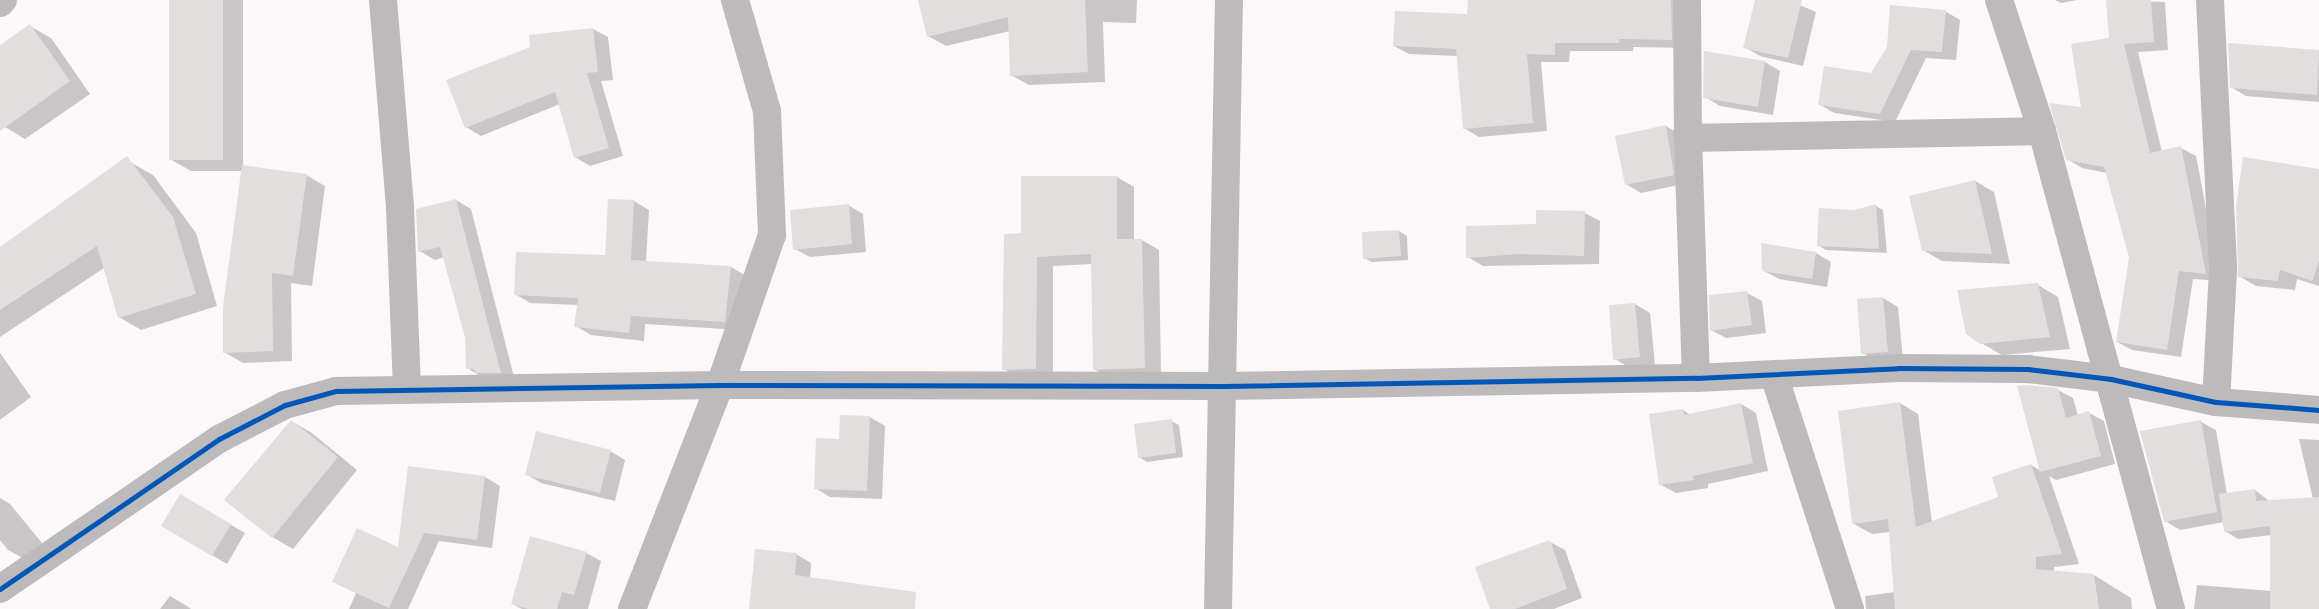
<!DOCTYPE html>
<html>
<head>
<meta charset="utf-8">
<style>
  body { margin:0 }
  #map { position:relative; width:2319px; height:609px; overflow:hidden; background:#fcf8f9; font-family:"DejaVu Sans",sans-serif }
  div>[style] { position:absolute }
  .shadow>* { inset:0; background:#0003 }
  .building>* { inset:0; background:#e3dede }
  .minor>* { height:28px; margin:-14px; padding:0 14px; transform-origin:14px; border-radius:14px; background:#bcbabb }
  .cycleway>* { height:5px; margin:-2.5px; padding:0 2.5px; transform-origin:2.5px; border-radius:2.5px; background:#0057b8 }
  span { translate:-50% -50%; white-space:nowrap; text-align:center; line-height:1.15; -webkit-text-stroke:4px #fef6f8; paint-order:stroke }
</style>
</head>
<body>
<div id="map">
  <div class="shadow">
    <i style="clip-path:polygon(170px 0,243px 0,243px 167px,306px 175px,325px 186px,312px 286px,291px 283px,292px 361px,243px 363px,224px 352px,242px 171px,191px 171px,170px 159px)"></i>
    <i style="clip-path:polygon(919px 0,1137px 0,1136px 23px,1103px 22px,1105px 82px,1029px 85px,1011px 75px,1010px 31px,946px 46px,928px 36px)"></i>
    <i style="clip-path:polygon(1469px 0,1689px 0,1686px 48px,1633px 47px,1633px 51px,1570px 51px,1569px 62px,1541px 62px,1547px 131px,1479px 137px,1464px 128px,1458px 56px,1409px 54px,1394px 46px,1468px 15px)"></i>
    <i style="clip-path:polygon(1756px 0,1788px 0,1816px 12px,1803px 66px,1760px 56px,1745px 47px)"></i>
    <i style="clip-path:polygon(2055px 0,2077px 0,2061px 3px)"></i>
    <i style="clip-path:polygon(2107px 0,2165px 2px,2168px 50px,2138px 52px,2162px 152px,2181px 148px,2196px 156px,2220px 281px,2193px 279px,2181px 357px,2132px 350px,2117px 342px,2131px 257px,2107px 173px,2082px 168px,2067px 159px,2083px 108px,2110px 39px)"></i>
    <i style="clip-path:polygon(1945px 11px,1960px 20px,1956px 60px,1926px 58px,1895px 122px,1834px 113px,1819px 104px,1872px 74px)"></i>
    <i style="clip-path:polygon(30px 26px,51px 38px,90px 94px,25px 139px,5px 127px,0 121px,0 47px)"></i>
    <i style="clip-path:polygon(593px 29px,608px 37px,613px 80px,601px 81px,623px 156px,590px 166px,575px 157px,560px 104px,481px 136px,466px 127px)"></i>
    <i style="clip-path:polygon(2229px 44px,2319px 51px,2319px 102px,2246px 96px,2231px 87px)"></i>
    <i style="clip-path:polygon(1705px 52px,1765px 62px,1780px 71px,1773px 115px,1720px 106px,1705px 97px)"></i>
    <i style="clip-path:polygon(1666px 126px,1681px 135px,1688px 183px,1641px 193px,1626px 184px,1617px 137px)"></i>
    <i style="clip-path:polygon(130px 162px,153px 175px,196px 233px,217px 306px,141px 330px,119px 317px,104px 268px,0 337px,0 249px)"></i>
    <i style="clip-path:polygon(2319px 170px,2319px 286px,2297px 279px,2295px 290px,2256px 286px,2239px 276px)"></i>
    <i style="clip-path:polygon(1117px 177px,1134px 187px,1134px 240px,1142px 240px,1159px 250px,1161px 377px,1111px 379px,1094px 369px,1092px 264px,1053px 266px,1053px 378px,1021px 379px,1004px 369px,1022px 234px)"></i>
    <i style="clip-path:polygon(1975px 181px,1994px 192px,2010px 264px,1942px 261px,1923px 250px)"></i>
    <i style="clip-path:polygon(456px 200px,471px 209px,515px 381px,482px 377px,467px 368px,467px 337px,444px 257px,435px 260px,420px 251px)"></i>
    <i style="clip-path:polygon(634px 201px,649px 210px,646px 262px,731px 267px,746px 276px,740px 330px,645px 324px,644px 341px,591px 335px,576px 326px,578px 305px,530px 303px,515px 294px,606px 257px)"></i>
    <i style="clip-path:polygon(848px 205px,863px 214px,866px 252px,810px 257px,795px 249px)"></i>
    <i style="clip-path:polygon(1876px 206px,1883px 210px,1887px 253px,1826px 250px,1818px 245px,1854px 211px)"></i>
    <i style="clip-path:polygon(1538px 211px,1585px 213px,1600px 221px,1599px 264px,1483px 266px,1468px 257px,1537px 226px)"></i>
    <i style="clip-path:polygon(1399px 231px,1407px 236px,1408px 260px,1372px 262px,1364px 258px)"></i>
    <i style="clip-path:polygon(1816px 253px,1831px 262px,1827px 287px,1779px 279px,1764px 271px)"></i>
    <i style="clip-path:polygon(2038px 285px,2058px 297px,2070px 349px,2002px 355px,1981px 343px)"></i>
    <i style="clip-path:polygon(1747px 293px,1762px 301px,1766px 333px,1726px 338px,1711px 330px)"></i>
    <i style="clip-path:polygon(1883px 298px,1898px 307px,1903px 360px,1878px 362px,1863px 353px,1858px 301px)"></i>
    <i style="clip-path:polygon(1635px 304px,1650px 313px,1655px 365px,1630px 368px,1615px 359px)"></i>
    <i style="clip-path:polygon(0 353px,31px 397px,0 420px)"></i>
    <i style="clip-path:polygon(2058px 390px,2073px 398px,2078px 416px,2089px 413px,2104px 421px,2115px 464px,2056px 480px,2049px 476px,2079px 564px,2054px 567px,2054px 572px,2094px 575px,2131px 598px,2132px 609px,1866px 609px,1865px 596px,1895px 592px,1890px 532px,1872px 534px,1854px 524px,1900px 403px,1918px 414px,1932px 523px,2000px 498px,2031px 465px,2041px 471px)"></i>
    <i style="clip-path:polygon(1741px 404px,1756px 413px,1768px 471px,1708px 484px,1708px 488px,1676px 493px,1661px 485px,1650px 415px,1683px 410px,1691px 415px)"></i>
    <i style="clip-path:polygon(841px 416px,870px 417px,885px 426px,882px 499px,830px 497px,815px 488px,840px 440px)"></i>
    <i style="clip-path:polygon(291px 421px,312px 433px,357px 470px,293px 549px,272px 537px,225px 499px)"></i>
    <i style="clip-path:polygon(1171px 421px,1179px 425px,1183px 457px,1147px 462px,1139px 457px)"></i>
    <i style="clip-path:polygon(2201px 422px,2216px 430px,2227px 494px,2255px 490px,2269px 501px,2313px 499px,2299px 439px,2319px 440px,2319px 609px,2194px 609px,2197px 585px,2271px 591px,2271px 535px,2238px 539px,2225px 531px,2224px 522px,2180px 530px,2165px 521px)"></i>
    <i style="clip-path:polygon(610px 451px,625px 460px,615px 501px,541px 483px,526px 474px)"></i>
    <i style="clip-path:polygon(485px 477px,500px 486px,492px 548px,439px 541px,408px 609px,349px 609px,356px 593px,333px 581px,399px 549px)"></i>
    <i style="clip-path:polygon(181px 496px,245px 533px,227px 564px,163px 526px)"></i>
    <i style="clip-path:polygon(0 498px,10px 504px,42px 543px,23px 558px,8px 550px,0 540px)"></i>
    <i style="clip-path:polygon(1550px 542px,1565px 550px,1582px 598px,1554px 609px,1491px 609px)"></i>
    <i style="clip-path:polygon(586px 553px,601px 561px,588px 609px,522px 609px,512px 604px)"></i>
    <i style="clip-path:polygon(796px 554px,811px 563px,810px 579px,878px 609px,751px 609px)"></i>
    <i style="clip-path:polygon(170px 596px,187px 606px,191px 609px,160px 609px)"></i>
  </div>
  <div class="building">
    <i style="clip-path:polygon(169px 0,223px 0,223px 160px,169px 160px)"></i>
    <i style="clip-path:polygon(918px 0,1085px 0,1088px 72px,1010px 76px,1008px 17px,927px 37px)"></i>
    <i style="clip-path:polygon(1468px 0,1671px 0,1672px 40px,1619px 39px,1619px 43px,1555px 43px,1555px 55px,1527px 54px,1533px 123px,1463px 129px,1456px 49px,1393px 46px,1395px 11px,1467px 14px)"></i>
    <i style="clip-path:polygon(1755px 0,1802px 0,1788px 58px,1743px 48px)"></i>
    <i style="clip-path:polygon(2106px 0,2151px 0,2154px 42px,2124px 44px,2150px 153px,2181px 146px,2206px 274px,2179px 271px,2167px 350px,2116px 342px,2129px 257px,2104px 167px,2066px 160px,2049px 103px,2081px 107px,2071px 44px,2109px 38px)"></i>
    <i style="clip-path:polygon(1890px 5px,1946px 10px,1942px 52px,1911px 50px,1880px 114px,1818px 105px,1824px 66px,1871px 73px,1887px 47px)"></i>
    <i style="clip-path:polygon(30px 24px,70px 81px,0 131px,0 45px)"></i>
    <i style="clip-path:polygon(593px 28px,598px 72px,587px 73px,609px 148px,574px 158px,555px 92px,465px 128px,446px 80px,530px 47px,529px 35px)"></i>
    <i style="clip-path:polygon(2228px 43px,2319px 50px,2317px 95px,2230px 88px)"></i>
    <i style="clip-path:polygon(1704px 51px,1765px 61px,1758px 107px,1703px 98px)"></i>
    <i style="clip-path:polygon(1666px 125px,1674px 175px,1625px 185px,1615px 136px)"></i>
    <i style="clip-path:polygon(127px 156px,173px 217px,196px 294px,118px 318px,97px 246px,0 310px,0 247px)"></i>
    <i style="clip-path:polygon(2243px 157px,2319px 169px,2319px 261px,2312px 281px,2280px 270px,2278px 281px,2238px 277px,2236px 206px)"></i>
    <i style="clip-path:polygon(242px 165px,307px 174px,293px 276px,272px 273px,273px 351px,223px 353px,223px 306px)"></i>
    <i style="clip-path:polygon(1021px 176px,1117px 176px,1117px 239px,1142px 239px,1145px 368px,1093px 370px,1091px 254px,1037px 257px,1036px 369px,1002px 370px,1004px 234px,1021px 233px)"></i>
    <i style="clip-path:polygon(1975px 180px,1992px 254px,1922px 251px,1909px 196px)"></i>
    <i style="clip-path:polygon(456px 199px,488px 324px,501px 373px,476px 373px,474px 369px,466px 369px,465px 337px,440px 247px,418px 252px,416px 209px)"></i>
    <i style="clip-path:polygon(608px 199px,634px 200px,631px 260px,731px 266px,725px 322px,631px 316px,629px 333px,574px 327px,578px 298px,514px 295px,516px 252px,605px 255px)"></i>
    <i style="clip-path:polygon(849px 204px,852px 244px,793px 250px,790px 210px)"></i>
    <i style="clip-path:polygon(1876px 204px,1879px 249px,1817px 246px,1819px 208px,1854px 210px)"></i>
    <i style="clip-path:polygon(1536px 210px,1585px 211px,1584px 256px,1520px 254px,1466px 258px,1466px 226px,1536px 224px)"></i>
    <i style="clip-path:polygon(1399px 230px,1401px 256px,1363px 259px,1362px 232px)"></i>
    <i style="clip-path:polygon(1761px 243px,1816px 252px,1812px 279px,1762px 271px)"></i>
    <i style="clip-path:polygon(2038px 283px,2050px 337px,1980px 344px,1966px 334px,1957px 290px)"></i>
    <i style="clip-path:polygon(1747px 291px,1752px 325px,1710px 331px,1709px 295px)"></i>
    <i style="clip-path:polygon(1883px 297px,1888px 352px,1861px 354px,1857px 299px)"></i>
    <i style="clip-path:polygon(1635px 303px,1640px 357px,1613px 360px,1609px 305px)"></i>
    <i style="clip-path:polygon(2027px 385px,2058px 388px,2066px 418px,2089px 411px,2101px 456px,2040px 472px,2017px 386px)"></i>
    <i style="clip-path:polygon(1900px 402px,1916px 527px,1998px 497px,1992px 477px,2031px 464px,2062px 554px,2036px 557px,2036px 569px,2094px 574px,2099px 609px,1895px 609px,1888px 519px,1852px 524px,1838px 411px)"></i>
    <i style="clip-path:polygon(1741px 403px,1753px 463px,1693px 476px,1694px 480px,1659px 485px,1649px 414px,1683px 409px,1684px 415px)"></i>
    <i style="clip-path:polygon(840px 415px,870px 416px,867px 491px,814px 489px,816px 438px,839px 439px)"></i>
    <i style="clip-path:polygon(1172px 419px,1176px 453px,1138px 458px,1134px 424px)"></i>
    <i style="clip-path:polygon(291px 420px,338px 457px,272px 538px,224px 500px)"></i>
    <i style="clip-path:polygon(2201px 420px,2217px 512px,2164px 522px,2140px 431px)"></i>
    <i style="clip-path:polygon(536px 431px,611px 450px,600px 493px,525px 475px)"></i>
    <i style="clip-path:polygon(408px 466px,485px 476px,477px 540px,424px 533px,389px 608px,332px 582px,357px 528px,398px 547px)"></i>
    <i style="clip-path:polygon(2255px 489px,2256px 501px,2319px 497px,2319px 609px,2270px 609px,2270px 526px,2224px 532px,2219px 494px)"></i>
    <i style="clip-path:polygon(180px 494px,231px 524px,212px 556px,161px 526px)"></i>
    <i style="clip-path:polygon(530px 536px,587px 552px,574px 595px,562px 592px,557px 609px,528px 609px,511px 604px)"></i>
    <i style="clip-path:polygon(1550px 540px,1567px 589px,1515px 609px,1490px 609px,1475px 567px)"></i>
    <i style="clip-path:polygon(755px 549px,797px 553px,795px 575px,916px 592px,915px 609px,749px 609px)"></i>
  </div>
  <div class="minor">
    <i style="left:383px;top:0;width:208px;rotate:85.3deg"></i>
    <i style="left:400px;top:207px;width:183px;rotate:87.8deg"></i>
    <i style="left:1687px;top:0;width:138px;rotate:89.6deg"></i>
    <i style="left:1688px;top:138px;width:240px;rotate:88.1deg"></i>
    <i style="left:1999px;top:0;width:138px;rotate:71.8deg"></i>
    <i style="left:2042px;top:131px;width:495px;rotate:74.9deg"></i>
    <i style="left:2210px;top:0;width:269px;rotate:87.2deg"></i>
    <i style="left:2223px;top:269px;width:133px;rotate:93deg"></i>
    <i style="left:0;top:3px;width:4px;rotate:-45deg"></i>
    <i style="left:1688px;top:138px;width:354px;rotate:-1.1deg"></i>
    <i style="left:1774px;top:375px;width:246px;rotate:72deg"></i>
    <i style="left:0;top:589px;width:265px;rotate:-34.4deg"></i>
    <i style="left:219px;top:439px;width:74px;rotate:-27.3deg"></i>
    <i style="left:285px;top:405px;width:53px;rotate:-15.4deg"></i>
    <i style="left:336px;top:391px;width:384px;rotate:-0.9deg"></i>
    <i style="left:720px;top:385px;width:504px;rotate:0.11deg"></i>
    <i style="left:1224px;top:386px;width:472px;rotate:-1deg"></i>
    <i style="left:1696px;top:378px;width:202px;rotate:-2.8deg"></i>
    <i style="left:1898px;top:368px;width:130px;rotate:0.4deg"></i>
    <i style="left:2028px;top:369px;width:84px;rotate:6.9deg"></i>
    <i style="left:2111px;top:379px;width:107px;rotate:12.4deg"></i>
    <i style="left:2216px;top:402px;width:103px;rotate:4.4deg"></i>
    <i style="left:632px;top:609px;width:241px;rotate:-68.6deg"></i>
    <i style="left:720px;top:385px;width:159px;rotate:-70.9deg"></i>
    <i style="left:772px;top:235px;width:124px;rotate:-92.3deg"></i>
    <i style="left:767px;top:111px;width:116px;rotate:-106.1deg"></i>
    <i style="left:1218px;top:609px;width:609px;rotate:-88.97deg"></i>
  </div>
  <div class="cycleway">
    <i style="left:0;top:589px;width:265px;rotate:-34.4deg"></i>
    <i style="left:219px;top:439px;width:74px;rotate:-27.3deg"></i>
    <i style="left:285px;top:405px;width:53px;rotate:-15.4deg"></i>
    <i style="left:336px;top:391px;width:384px;rotate:-0.9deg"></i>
    <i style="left:720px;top:385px;width:504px;rotate:0.11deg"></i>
    <i style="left:1224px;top:386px;width:472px;rotate:-1deg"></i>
    <i style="left:1696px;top:378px;width:202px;rotate:-2.8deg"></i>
    <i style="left:1898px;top:368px;width:130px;rotate:0.4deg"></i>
    <i style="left:2028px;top:369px;width:84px;rotate:6.9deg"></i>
    <i style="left:2111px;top:379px;width:107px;rotate:12.4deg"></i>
    <i style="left:2216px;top:402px;width:103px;rotate:4.4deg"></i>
  </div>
</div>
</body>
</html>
